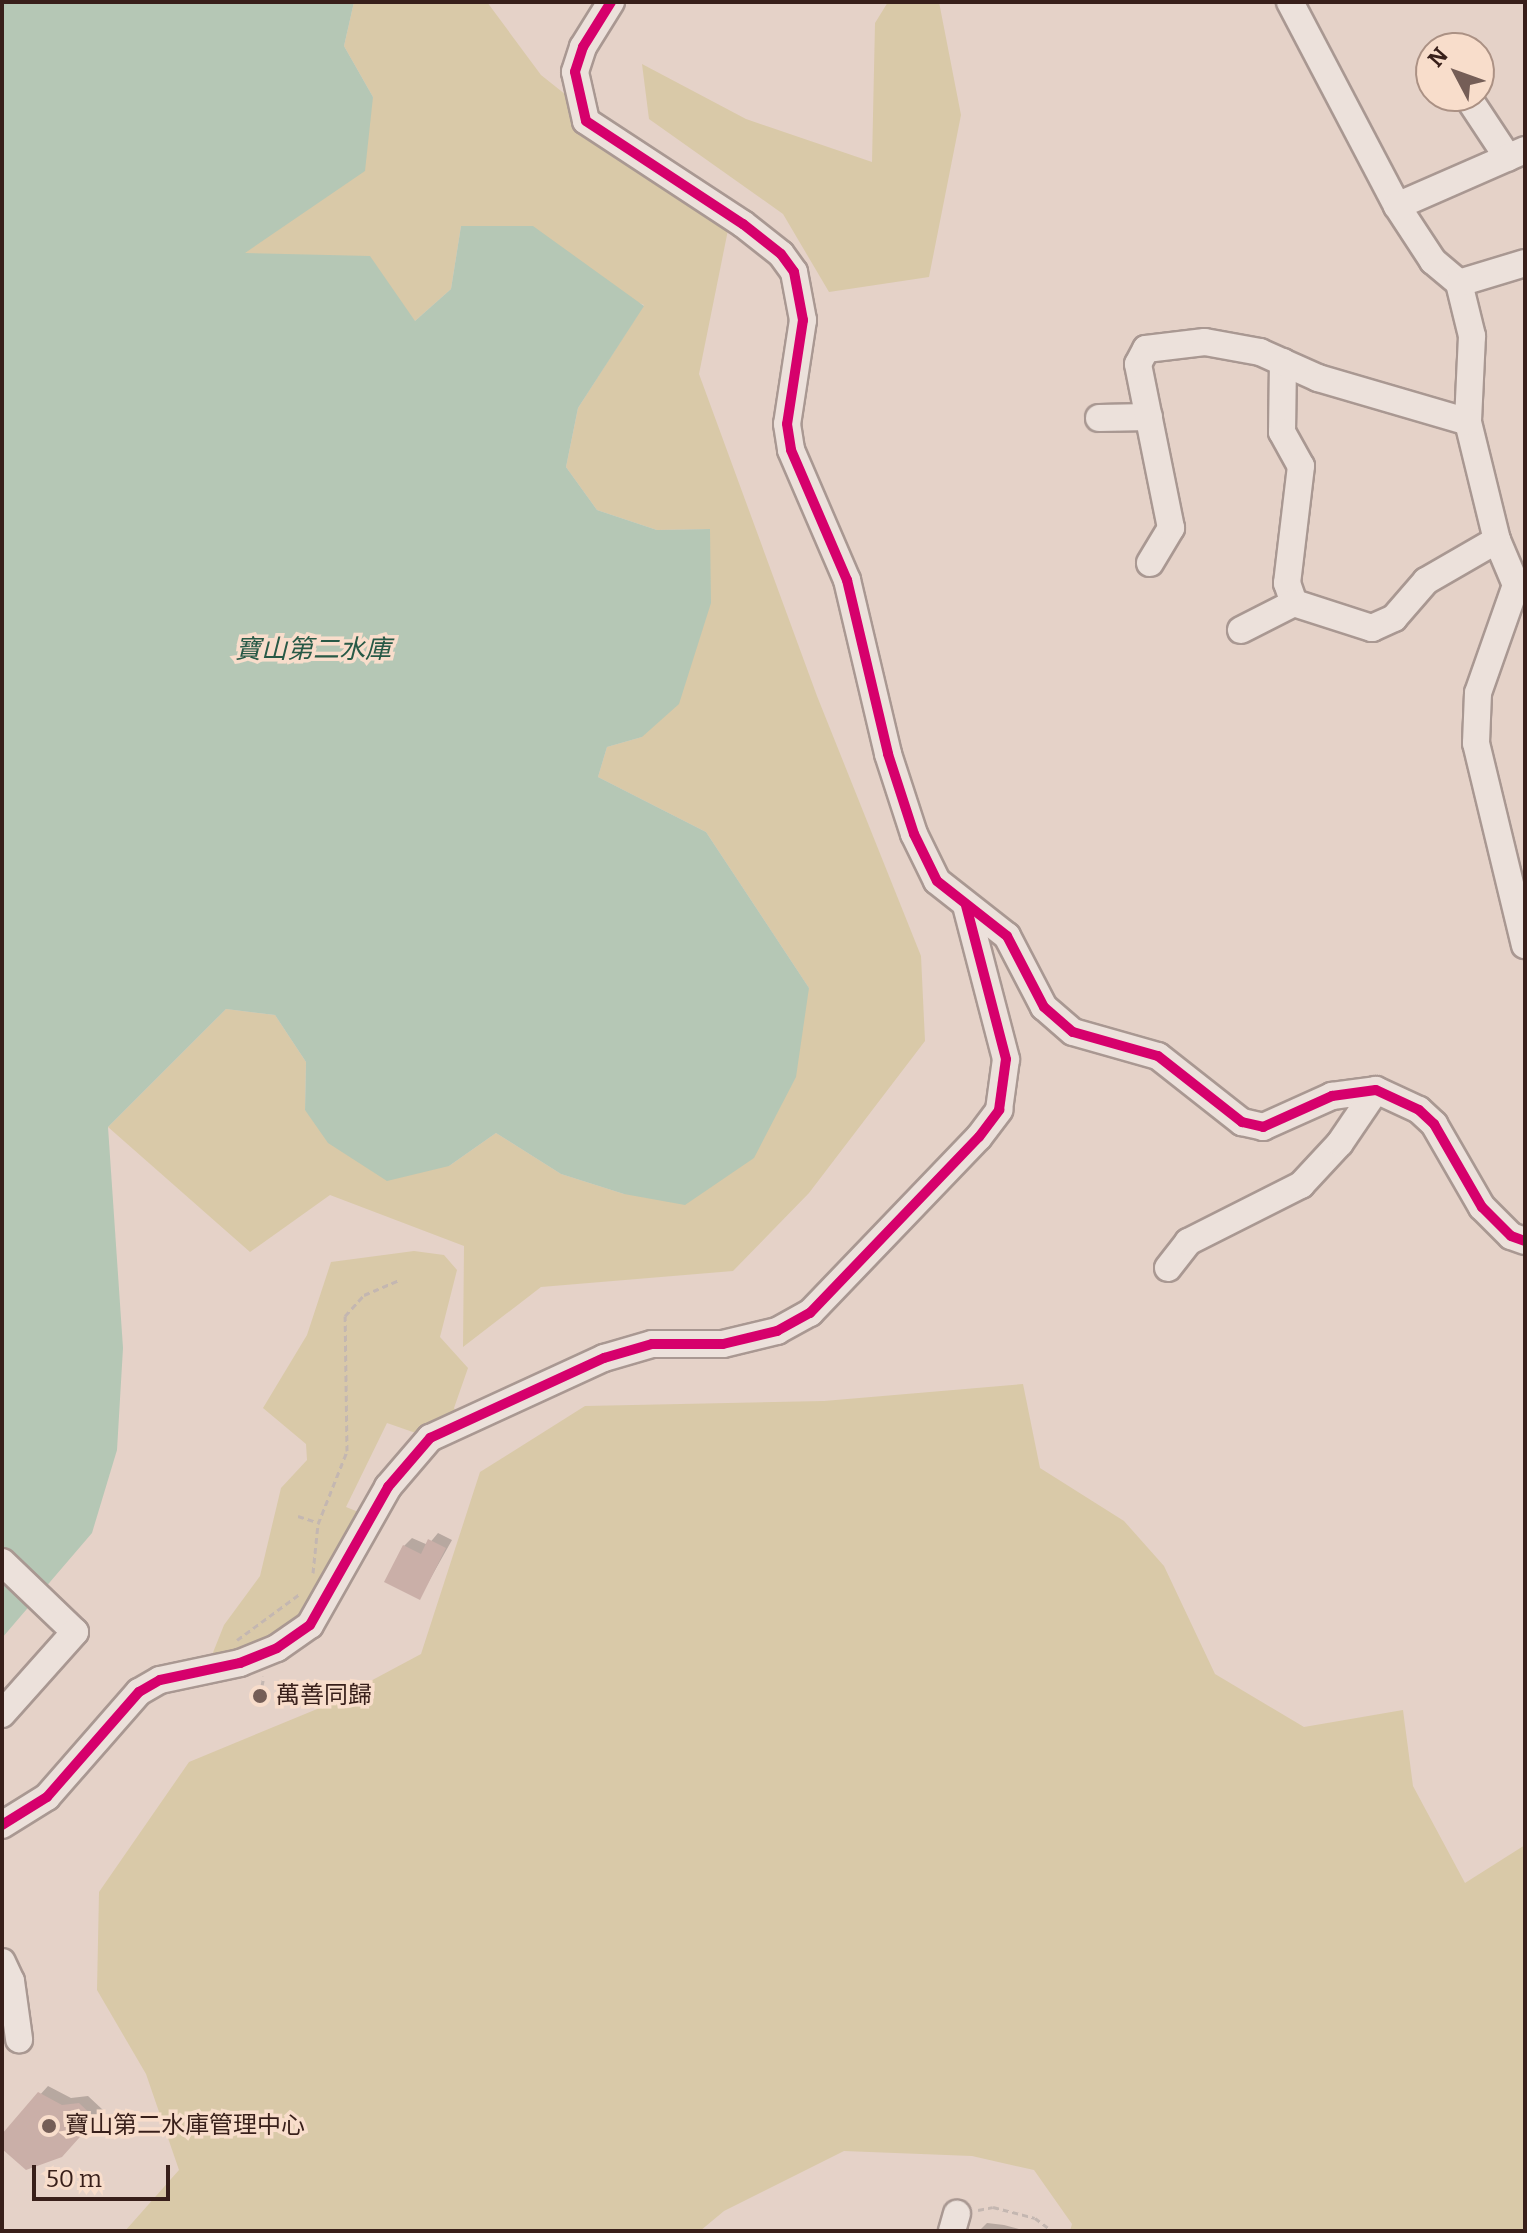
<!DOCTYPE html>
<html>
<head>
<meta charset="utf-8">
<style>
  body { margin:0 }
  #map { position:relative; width:1527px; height:2233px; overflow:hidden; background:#e5d2c8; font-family:Bitter,"Noto Sans TC",serif }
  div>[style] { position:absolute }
  .green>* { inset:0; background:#d9c9a8 }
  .water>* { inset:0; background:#b5c7b5 }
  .shadow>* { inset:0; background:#0003 }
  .building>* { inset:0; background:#caafa8 }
  .path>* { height:3px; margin-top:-1.5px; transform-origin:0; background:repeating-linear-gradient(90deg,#c4b7b1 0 6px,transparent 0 10px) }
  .roads { filter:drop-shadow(2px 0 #a99892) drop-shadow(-2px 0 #a99892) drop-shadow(0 2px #a99892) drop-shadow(0 -2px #a99892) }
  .minor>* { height:26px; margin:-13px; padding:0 13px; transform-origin:13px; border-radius:13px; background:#ece1db }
  .cycleway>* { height:10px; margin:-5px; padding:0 5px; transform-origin:5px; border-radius:5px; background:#d6006c }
  .dots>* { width:22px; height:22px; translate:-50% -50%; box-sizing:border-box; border:4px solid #f8ddcb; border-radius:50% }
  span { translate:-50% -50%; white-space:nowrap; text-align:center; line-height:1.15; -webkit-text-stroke:7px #f8ddcb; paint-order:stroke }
  .poi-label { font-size:24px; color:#381f1a }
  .left { translate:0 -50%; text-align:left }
  .water-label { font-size:26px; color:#275946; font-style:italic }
  .frame { position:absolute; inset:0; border:4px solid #381f1a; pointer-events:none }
  .north { position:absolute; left:1415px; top:32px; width:80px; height:80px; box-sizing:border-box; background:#f8ddcb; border:2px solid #ab9184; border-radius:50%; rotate:311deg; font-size:22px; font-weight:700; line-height:32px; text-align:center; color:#381f1a }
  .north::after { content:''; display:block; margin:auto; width:28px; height:36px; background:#755e57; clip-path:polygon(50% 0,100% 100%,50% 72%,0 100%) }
  .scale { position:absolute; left:32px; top:2165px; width:138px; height:36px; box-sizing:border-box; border:4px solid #381f1a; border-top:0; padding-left:10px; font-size:24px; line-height:28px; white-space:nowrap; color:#381f1a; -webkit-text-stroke:6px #f8ddcb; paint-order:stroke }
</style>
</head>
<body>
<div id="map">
  <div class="green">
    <i style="clip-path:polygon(354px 2px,487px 2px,541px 75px,729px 225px,699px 374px,817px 696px,921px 956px,925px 1041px,809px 1193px,733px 1271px,541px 1287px,463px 1347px,464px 1246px,330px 1195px,250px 1252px,108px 1127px,226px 1009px,275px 1015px,306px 1062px,305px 1110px,449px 1166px,496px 1133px,561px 1174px,624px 1194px,809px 988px,706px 832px,598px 777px,607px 747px,642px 737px,710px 529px,657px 530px,597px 510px,566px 467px,578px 408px,644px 305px,461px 226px,451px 289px,415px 321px,244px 253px,373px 97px,344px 46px)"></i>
    <i style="clip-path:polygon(888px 2px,939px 2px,961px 115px,929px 277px,829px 292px,783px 214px,649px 119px,642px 64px,746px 119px,872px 162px,875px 23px)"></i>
    <i style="clip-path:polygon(414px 1251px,444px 1255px,457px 1270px,440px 1337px,468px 1368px,454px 1408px,461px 1423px,430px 1438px,387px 1423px,346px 1507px,371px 1517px,310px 1625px,206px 1670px,224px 1625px,260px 1576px,281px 1488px,307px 1460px,306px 1444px,263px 1408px,307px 1335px,331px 1262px)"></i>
    <i style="clip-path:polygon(1023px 1384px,1040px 1468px,1124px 1521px,1164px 1566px,1215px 1674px,1304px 1727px,1403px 1710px,1413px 1786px,1465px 1883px,1525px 1845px,1525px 2231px,1070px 2231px,1072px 2224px,1034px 2170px,972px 2156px,844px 2151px,724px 2211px,700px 2231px,125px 2231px,179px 2170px,146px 2074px,97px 1990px,99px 1892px,189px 1762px,322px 1707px,421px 1654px,480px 1472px,585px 1406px,824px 1401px)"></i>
  </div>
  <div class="water">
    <i style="clip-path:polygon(2px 2px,354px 2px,344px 46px,373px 97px,365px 171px,245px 253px,370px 256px,415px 321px,451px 289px,461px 226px,533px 226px,644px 306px,578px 408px,566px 467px,597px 510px,657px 530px,710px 529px,711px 603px,679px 704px,642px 737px,607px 747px,598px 777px,706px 832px,809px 988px,796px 1077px,754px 1158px,685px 1205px,624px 1194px,561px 1174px,496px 1133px,449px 1166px,387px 1181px,328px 1143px,305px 1110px,306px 1062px,275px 1015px,226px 1009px,108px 1127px,123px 1348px,117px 1450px,92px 1533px,2px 1638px)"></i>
  </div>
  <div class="shadow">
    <i style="clip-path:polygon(438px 1533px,452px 1540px,420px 1597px,404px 1546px,412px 1538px,428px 1545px)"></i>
    <i style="clip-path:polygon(48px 2086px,71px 2098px,88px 2096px,103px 2110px,70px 2146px,2px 2147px,2px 2137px)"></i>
    <i style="clip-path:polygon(987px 2223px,1004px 2225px,1027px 2231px,979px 2231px)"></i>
  </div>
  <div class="building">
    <i style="clip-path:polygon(428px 1539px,446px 1548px,420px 1600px,384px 1582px,403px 1545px,421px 1554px)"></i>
    <i style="clip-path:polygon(38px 2092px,62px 2105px,79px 2103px,96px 2119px,62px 2157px,26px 2170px,2px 2149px,2px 2134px)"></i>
  </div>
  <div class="path">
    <i style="left:298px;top:1516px;width:20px;rotate:18deg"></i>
    <i style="left:313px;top:1573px;width:49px;rotate:-84.2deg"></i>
    <i style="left:318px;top:1524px;width:79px;rotate:-68.3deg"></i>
    <i style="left:347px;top:1451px;width:135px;rotate:-90.8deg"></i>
    <i style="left:345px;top:1316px;width:28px;rotate:-48deg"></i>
    <i style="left:364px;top:1295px;width:38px;rotate:-23deg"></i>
    <i style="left:237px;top:1640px;width:79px;rotate:-36.3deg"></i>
    <i style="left:260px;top:1696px;width:20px;rotate:-79deg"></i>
    <i style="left:978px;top:2210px;width:15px;rotate:-11deg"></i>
    <i style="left:993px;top:2207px;width:43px;rotate:14.7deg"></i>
    <i style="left:1035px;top:2218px;width:21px;rotate:37deg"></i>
  </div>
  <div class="roads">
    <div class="minor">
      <i style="left:611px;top:2px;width:53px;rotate:121.9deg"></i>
      <i style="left:583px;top:47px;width:26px;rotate:108deg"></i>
      <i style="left:575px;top:72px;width:50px;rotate:77.3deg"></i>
      <i style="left:586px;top:121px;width:188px;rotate:33.3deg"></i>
      <i style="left:743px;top:224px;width:48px;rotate:38.3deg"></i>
      <i style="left:781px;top:254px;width:22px;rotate:54deg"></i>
      <i style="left:794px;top:272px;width:49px;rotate:79.4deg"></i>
      <i style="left:803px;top:320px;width:105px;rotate:98.7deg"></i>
      <i style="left:787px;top:424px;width:26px;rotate:81deg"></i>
      <i style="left:791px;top:450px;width:142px;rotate:66.7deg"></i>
      <i style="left:847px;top:580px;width:179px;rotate:76.7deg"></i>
      <i style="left:888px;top:754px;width:84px;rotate:72deg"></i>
      <i style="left:914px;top:834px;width:52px;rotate:63.9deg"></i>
      <i style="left:937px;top:881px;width:89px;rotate:38.2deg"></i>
      <i style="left:1007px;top:936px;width:80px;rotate:62.5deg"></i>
      <i style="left:1044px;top:1007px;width:38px;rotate:41deg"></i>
      <i style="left:1073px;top:1032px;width:88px;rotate:15.8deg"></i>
      <i style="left:1158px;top:1056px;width:107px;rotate:38.2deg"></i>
      <i style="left:1242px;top:1122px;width:22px;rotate:13deg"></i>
      <i style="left:1263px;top:1127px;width:76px;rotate:-24.2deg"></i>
      <i style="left:1332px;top:1096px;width:44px;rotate:-7.8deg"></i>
      <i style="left:1376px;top:1090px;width:47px;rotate:24.9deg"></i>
      <i style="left:1419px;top:1110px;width:21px;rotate:43deg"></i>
      <i style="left:1434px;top:1124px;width:96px;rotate:60deg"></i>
      <i style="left:1482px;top:1207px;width:41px;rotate:45deg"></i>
      <i style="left:1511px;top:1236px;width:15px;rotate:20deg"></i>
      <i style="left:1290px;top:2px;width:230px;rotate:62.3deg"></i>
      <i style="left:1397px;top:206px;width:66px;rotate:56.8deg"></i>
      <i style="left:1433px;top:261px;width:34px;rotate:40deg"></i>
      <i style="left:1459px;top:283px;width:55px;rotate:76.2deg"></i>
      <i style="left:1472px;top:336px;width:86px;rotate:92.7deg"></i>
      <i style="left:1468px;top:422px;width:122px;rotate:76.2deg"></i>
      <i style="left:1497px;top:540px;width:49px;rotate:67.1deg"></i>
      <i style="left:1516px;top:585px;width:114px;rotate:109.4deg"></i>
      <i style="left:1478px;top:693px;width:50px;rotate:92.3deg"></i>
      <i style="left:1476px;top:743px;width:208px;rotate:76.4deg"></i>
      <i style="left:1467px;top:96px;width:74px;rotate:56.5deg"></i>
      <i style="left:1397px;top:206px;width:140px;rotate:-23.6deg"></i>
      <i style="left:1459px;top:283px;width:69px;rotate:-16.9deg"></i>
      <i style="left:1283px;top:362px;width:70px;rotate:90.8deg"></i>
      <i style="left:1282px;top:432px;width:39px;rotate:61deg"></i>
      <i style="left:1301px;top:466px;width:118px;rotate:96.8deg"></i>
      <i style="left:1287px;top:583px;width:21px;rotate:71deg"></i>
      <i style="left:1294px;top:603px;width:82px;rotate:17.8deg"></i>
      <i style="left:1372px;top:628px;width:24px;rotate:-24deg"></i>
      <i style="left:1394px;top:618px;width:49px;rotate:-49.1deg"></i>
      <i style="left:1426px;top:581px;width:82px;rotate:-30deg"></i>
      <i style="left:1099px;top:418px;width:50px;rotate:-1.1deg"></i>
      <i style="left:1150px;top:563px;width:41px;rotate:-59deg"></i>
      <i style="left:1171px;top:528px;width:167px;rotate:-101.4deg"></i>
      <i style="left:1138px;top:364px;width:17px;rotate:-62deg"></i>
      <i style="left:1146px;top:349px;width:59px;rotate:-6.8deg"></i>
      <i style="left:1205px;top:342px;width:56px;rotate:10.3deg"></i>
      <i style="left:1260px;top:352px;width:64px;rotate:24.1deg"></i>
      <i style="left:1318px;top:378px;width:156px;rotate:16.3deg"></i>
      <i style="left:1241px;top:630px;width:59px;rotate:-27deg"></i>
      <i style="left:1168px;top:1268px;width:33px;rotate:-52deg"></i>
      <i style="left:1188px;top:1242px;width:127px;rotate:-26.8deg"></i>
      <i style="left:1301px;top:1185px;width:57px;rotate:-47.1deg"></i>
      <i style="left:1340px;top:1143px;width:64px;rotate:-55.8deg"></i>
      <i style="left:2px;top:1562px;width:101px;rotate:43.8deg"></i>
      <i style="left:75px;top:1632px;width:110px;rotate:131.7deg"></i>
      <i style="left:2px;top:1825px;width:53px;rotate:-31.9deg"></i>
      <i style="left:47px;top:1797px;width:140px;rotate:-48.8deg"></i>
      <i style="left:139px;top:1692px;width:24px;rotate:-30deg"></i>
      <i style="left:160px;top:1680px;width:82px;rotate:-12deg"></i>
      <i style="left:240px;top:1663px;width:40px;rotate:-22deg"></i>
      <i style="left:277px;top:1648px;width:40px;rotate:-34.9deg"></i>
      <i style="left:310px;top:1625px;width:159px;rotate:-60.5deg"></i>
      <i style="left:388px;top:1487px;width:65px;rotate:-49.4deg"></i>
      <i style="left:430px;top:1438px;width:192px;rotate:-24.7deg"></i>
      <i style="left:604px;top:1358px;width:50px;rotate:-16.3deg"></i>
      <i style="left:652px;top:1344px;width:71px"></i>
      <i style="left:723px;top:1344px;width:56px;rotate:-13.5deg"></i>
      <i style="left:777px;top:1331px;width:38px;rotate:-29deg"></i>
      <i style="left:810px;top:1313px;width:244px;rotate:-46.2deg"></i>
      <i style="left:979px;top:1137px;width:34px;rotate:-53deg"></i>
      <i style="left:999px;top:1110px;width:51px;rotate:-82.2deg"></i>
      <i style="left:1006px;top:1059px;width:159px;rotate:-104.6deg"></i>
      <i style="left:2px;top:1962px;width:21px;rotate:65deg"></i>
      <i style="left:11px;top:1981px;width:59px;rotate:82.1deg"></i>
      <i style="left:952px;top:2231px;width:18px;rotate:-74deg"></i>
    </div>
  </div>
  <div class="cycleway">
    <i style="left:611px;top:2px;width:53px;rotate:121.9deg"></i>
    <i style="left:583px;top:47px;width:26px;rotate:108deg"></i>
    <i style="left:575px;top:72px;width:50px;rotate:77.3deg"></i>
    <i style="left:586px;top:121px;width:188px;rotate:33.3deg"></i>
    <i style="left:743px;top:224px;width:48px;rotate:38.3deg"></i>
    <i style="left:781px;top:254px;width:22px;rotate:54deg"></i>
    <i style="left:794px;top:272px;width:49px;rotate:79.4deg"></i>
    <i style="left:803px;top:320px;width:105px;rotate:98.7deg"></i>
    <i style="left:787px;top:424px;width:26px;rotate:81deg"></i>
    <i style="left:791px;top:450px;width:142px;rotate:66.7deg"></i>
    <i style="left:847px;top:580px;width:179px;rotate:76.7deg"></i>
    <i style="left:888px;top:754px;width:84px;rotate:72deg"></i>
    <i style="left:914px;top:834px;width:52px;rotate:63.9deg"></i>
    <i style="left:937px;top:881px;width:89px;rotate:38.2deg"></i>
    <i style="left:1007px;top:936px;width:80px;rotate:62.5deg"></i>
    <i style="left:1044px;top:1007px;width:38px;rotate:41deg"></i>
    <i style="left:1073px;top:1032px;width:88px;rotate:15.8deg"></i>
    <i style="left:1158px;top:1056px;width:107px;rotate:38.2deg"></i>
    <i style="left:1242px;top:1122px;width:22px;rotate:13deg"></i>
    <i style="left:1263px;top:1127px;width:76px;rotate:-24.2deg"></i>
    <i style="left:1332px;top:1096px;width:44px;rotate:-7.8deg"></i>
    <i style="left:1376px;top:1090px;width:47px;rotate:24.9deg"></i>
    <i style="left:1419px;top:1110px;width:21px;rotate:43deg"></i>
    <i style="left:1434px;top:1124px;width:96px;rotate:60deg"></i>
    <i style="left:1482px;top:1207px;width:41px;rotate:45deg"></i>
    <i style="left:1511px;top:1236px;width:15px;rotate:20deg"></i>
    <i style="left:2px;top:1825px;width:53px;rotate:-31.9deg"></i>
    <i style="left:47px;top:1797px;width:140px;rotate:-48.8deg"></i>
    <i style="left:139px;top:1692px;width:24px;rotate:-30deg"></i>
    <i style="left:160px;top:1680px;width:82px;rotate:-12deg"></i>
    <i style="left:240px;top:1663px;width:40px;rotate:-22deg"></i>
    <i style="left:277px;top:1648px;width:40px;rotate:-34.9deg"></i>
    <i style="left:310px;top:1625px;width:159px;rotate:-60.5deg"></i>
    <i style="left:388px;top:1487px;width:65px;rotate:-49.4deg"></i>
    <i style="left:430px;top:1438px;width:192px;rotate:-24.7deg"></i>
    <i style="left:604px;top:1358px;width:50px;rotate:-16.3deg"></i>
    <i style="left:652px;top:1344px;width:71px"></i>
    <i style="left:723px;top:1344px;width:56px;rotate:-13.5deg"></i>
    <i style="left:777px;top:1331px;width:38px;rotate:-29deg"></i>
    <i style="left:810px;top:1313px;width:244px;rotate:-46.2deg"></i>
    <i style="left:979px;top:1137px;width:34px;rotate:-53deg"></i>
    <i style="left:999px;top:1110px;width:51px;rotate:-82.2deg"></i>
    <i style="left:1006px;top:1059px;width:159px;rotate:-104.6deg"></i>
  </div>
  <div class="dots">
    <i style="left:260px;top:1696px;background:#755e57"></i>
    <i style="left:49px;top:2126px;background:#755e57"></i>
  </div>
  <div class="poi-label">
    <span class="left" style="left:276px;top:1696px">萬善同歸</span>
    <span class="left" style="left:65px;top:2126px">寶山第二水庫管理中心</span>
  </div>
  <div class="water-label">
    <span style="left:313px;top:650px">寶山第二水庫</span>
  </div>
  <div class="frame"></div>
  <div class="north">N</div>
  <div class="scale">50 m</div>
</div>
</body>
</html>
